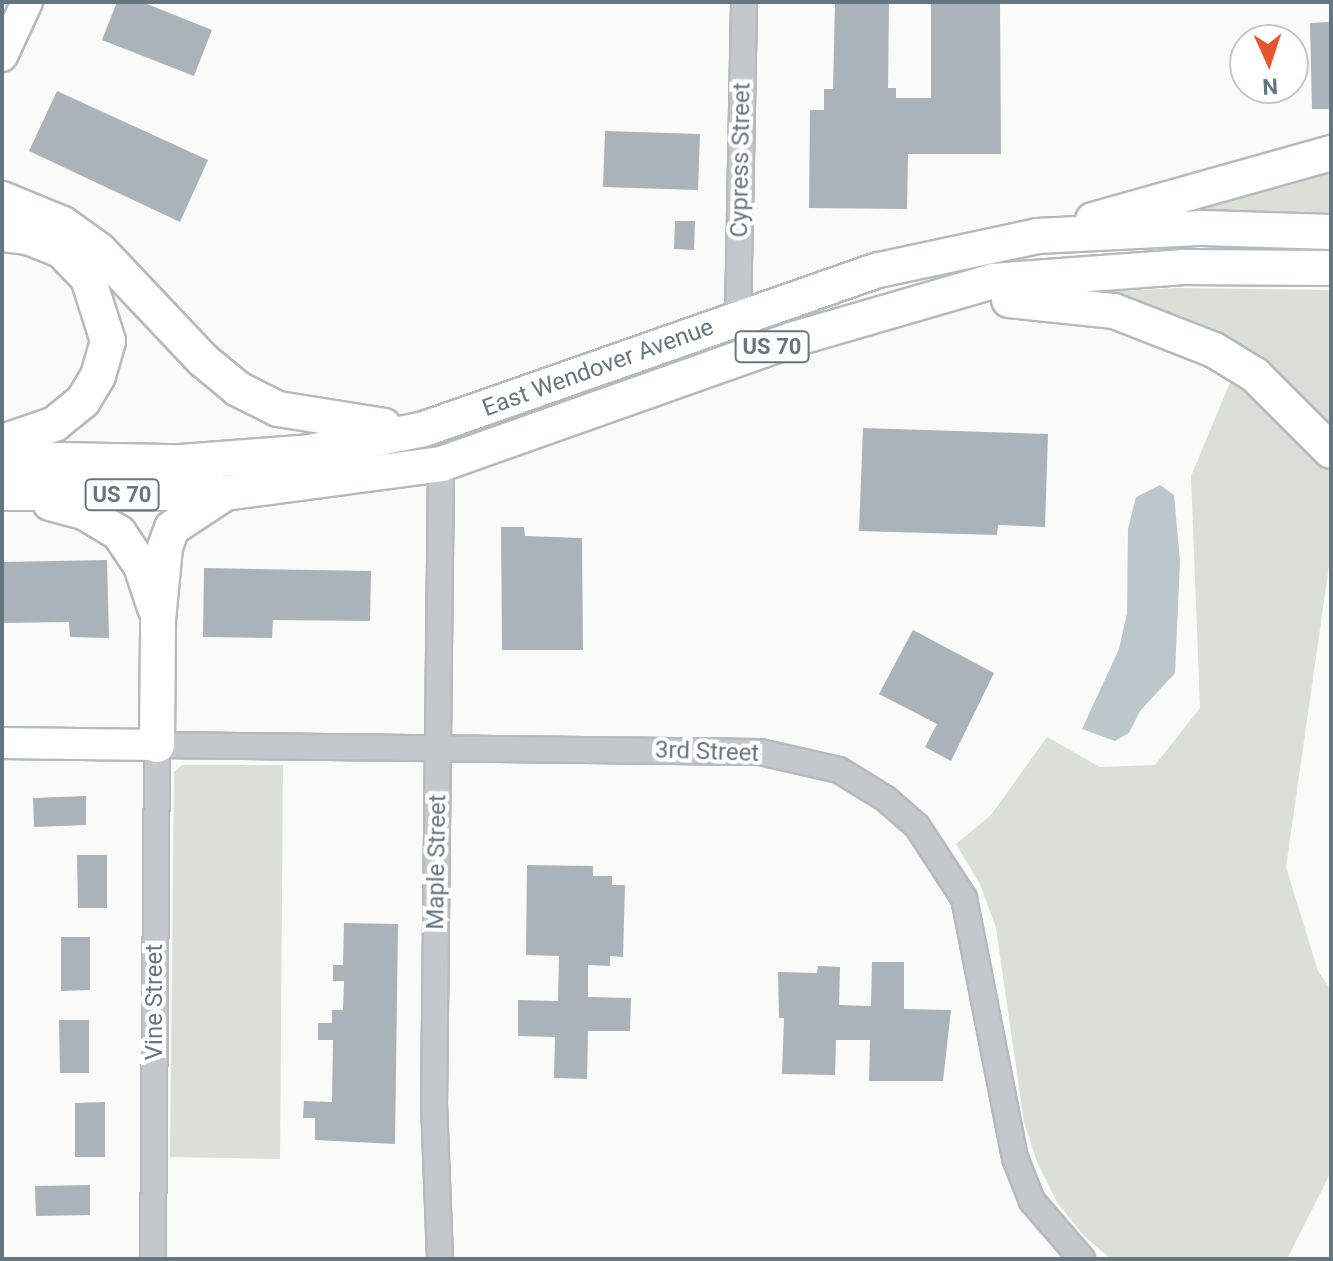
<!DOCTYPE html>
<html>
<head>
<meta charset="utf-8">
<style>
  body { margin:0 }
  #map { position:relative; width:1333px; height:1261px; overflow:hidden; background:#fafaf8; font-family:Roboto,sans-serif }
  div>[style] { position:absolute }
  .green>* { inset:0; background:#dadfd7 }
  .water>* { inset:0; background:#bbc7cb }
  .building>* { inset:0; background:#aab3b9 }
  .roads { filter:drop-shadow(2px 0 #b5babe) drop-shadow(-2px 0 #b5babe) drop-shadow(0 2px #b5babe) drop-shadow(0 -2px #b5babe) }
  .minor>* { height:24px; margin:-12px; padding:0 12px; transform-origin:12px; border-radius:12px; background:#c3c8cc }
  .major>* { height:30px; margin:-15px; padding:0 15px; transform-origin:15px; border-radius:15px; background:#fff }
  .highway>* { height:34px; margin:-17px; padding:0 17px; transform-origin:17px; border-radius:17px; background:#fff }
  span { translate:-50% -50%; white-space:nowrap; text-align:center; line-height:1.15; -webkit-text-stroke:8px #fff; paint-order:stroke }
  .shield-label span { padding:2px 6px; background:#fff; border:2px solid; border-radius:6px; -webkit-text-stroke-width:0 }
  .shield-label { font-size:22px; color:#657683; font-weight:700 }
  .street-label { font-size:24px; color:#657683 }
  .frame { position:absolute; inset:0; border:4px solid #657683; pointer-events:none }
  .north { position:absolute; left:1229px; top:24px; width:80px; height:80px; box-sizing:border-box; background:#fff; border:2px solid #c1c8cd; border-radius:50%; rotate:177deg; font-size:22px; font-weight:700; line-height:32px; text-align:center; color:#657683 }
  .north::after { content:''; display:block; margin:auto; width:28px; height:36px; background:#e4572e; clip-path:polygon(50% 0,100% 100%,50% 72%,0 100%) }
</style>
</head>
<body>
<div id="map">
  <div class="green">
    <i style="clip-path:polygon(1331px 166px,1331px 219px,1140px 218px)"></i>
    <i style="clip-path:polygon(1177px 288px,1331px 290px,1331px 436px,1320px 421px,1076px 293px)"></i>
    <i style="clip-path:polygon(1232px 378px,1265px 400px,1331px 470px,1331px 552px,1286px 867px,1318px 971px,1331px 990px,1331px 1172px,1287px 1259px,1111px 1259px,1083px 1235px,1057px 1202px,1037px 1162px,1024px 1122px,996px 928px,980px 884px,956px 844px,991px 815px,1047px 737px,1100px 767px,1155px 765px,1200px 708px,1191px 476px)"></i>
    <i style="clip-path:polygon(182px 765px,283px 765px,280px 1159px,170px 1157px,174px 772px)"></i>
  </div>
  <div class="water">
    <i style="clip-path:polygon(1160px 485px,1174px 495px,1180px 561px,1175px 673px,1140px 711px,1129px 733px,1115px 741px,1082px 729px,1119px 649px,1127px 613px,1128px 529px,1136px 497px)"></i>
  </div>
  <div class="building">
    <i style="clip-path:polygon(117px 2px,142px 2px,212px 30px,194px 76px,102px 40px)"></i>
    <i style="clip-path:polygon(835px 2px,889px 2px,888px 88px,896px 88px,896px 98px,931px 98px,931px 2px,1000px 2px,1001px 154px,908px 154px,907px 209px,809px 208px,810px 110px,824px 110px,824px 89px,833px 89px)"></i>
    <i style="clip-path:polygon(1331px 22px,1331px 109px,1312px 109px,1310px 23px)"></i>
    <i style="clip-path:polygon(57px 91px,208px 160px,180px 222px,29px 151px)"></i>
    <i style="clip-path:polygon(605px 131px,700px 134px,698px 190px,603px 187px)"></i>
    <i style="clip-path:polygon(675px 221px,695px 221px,694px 250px,674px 249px)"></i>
    <i style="clip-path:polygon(863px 428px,1048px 434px,1045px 527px,998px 525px,997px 535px,859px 531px)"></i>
    <i style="clip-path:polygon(501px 527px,524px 527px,525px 536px,582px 538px,583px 650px,502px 650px)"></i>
    <i style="clip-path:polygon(107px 560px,109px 638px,70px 637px,69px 622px,2px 623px,2px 562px)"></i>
    <i style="clip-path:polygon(204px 568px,371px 571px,370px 621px,273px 620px,272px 638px,203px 637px)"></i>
    <i style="clip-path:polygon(913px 630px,994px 673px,951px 761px,925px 747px,937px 724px,879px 694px)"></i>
    <i style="clip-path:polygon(86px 796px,86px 825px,34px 827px,33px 798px)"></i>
    <i style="clip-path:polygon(77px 855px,107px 855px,107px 908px,78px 908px)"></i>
    <i style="clip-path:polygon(527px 865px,593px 866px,593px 876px,612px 876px,612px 885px,625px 885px,623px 957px,610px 956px,610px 966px,588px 965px,588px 997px,631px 998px,630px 1031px,588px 1031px,587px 1079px,554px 1078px,555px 1037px,518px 1036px,518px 1000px,558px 1001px,559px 956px,526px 955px)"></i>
    <i style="clip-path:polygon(344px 923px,398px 924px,395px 1144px,315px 1140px,315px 1118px,303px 1118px,304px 1101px,332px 1102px,333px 1040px,318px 1040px,318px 1023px,332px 1023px,332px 1010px,343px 1010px,344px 981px,333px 981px,333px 965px,343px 965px)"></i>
    <i style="clip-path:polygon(61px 937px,90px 937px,90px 990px,61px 991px)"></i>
    <i style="clip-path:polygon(872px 962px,904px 962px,904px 1009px,951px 1010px,943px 1081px,869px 1081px,870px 1040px,836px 1040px,835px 1075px,782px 1074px,784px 1018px,779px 1018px,778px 972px,817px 973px,818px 966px,840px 967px,839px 1005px,871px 1006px)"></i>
    <i style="clip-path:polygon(59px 1020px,89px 1020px,89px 1073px,60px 1073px)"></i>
    <i style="clip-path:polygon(105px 1102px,105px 1157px,75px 1157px,75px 1103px)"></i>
    <i style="clip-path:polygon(90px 1185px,90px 1215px,36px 1216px,35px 1186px)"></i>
  </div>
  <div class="roads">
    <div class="minor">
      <i style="left:738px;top:317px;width:315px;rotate:-88.9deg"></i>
      <i style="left:153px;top:1259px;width:514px;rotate:-89.55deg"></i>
      <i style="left:157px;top:745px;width:603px;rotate:0.67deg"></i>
      <i style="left:760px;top:752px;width:81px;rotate:12.8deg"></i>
      <i style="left:839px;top:770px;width:55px;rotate:31.7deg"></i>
      <i style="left:886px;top:799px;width:41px;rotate:41.1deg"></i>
      <i style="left:917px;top:826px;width:86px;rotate:56.9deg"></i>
      <i style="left:964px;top:898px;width:265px;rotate:78.9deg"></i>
      <i style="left:1015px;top:1158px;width:46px;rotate:68.4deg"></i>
      <i style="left:1032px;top:1201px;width:77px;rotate:49.2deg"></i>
      <i style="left:440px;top:1259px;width:154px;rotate:-92.2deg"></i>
      <i style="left:434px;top:1105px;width:641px;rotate:-89.37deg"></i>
    </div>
    <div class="major">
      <i style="left:2px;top:56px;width:60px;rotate:-65.2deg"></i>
      <i style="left:2px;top:743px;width:155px;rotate:0.7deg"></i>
    </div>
    <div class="highway">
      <i style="left:2px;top:199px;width:66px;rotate:22.3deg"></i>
      <i style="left:63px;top:224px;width:44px;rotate:35.8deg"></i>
      <i style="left:99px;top:250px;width:151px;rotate:46.6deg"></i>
      <i style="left:203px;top:360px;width:45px;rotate:39.6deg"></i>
      <i style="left:238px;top:389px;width:45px;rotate:26.6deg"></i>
      <i style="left:278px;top:409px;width:107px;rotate:9.1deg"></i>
      <i style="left:1093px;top:220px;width:247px;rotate:-15.7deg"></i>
      <i style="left:2px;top:234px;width:26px;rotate:7deg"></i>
      <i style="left:28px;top:237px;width:37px;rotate:22deg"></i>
      <i style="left:62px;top:251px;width:37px;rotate:46deg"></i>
      <i style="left:88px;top:278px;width:66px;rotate:72.4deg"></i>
      <i style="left:108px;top:341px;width:36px;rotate:106deg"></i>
      <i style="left:98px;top:376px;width:29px;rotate:121deg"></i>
      <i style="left:83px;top:401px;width:36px;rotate:141deg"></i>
      <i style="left:55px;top:424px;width:56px;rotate:161.2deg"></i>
      <i style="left:1009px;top:300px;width:106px;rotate:6deg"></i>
      <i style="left:1114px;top:311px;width:107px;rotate:21.3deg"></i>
      <i style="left:1214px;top:350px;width:48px;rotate:31.4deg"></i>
      <i style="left:1255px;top:375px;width:107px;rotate:45deg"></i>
      <i style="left:2px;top:459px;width:179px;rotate:1deg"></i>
      <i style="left:181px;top:462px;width:129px;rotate:-4.4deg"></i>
      <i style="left:310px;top:452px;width:116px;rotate:-11.4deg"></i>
      <i style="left:424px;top:429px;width:482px;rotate:-19.3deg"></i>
      <i style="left:879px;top:270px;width:162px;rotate:-12.1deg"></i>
      <i style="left:1037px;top:236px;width:166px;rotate:-2.8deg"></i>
      <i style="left:1203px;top:228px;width:128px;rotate:1.8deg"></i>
      <i style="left:2px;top:493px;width:223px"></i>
      <i style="left:225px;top:493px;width:218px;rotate:-7.6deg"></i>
      <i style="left:441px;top:464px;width:374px;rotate:-19.5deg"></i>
      <i style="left:794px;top:339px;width:207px;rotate:-16.2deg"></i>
      <i style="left:993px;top:281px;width:191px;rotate:-4.2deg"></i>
      <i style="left:1183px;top:267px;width:148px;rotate:0.4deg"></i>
      <i style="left:50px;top:503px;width:35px;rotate:15deg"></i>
      <i style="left:84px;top:512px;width:41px;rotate:31deg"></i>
      <i style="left:119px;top:533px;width:40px;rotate:56deg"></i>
      <i style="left:141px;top:566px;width:44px;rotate:71.6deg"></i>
      <i style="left:157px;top:745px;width:125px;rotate:-89.5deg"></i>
      <i style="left:158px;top:620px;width:73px;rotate:-84.5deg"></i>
      <i style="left:165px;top:547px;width:20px;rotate:-70deg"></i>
      <i style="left:172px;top:528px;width:60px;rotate:-33.4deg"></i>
    </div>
  </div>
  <div class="shield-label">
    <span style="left:772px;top:347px">US 70</span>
    <span style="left:122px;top:495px">US 70</span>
  </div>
  <div class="street-label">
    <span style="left:741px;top:160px;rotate:-89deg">Cypress Street</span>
    <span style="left:598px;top:368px;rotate:-20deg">East Wendover Avenue</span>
    <span style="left:707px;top:752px;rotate:2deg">3rd Street</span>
    <span style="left:437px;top:862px;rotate:-89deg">Maple Street</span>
    <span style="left:155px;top:1002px;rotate:-90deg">Vine Street</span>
  </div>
  <div class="frame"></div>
  <div class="north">N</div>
</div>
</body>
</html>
